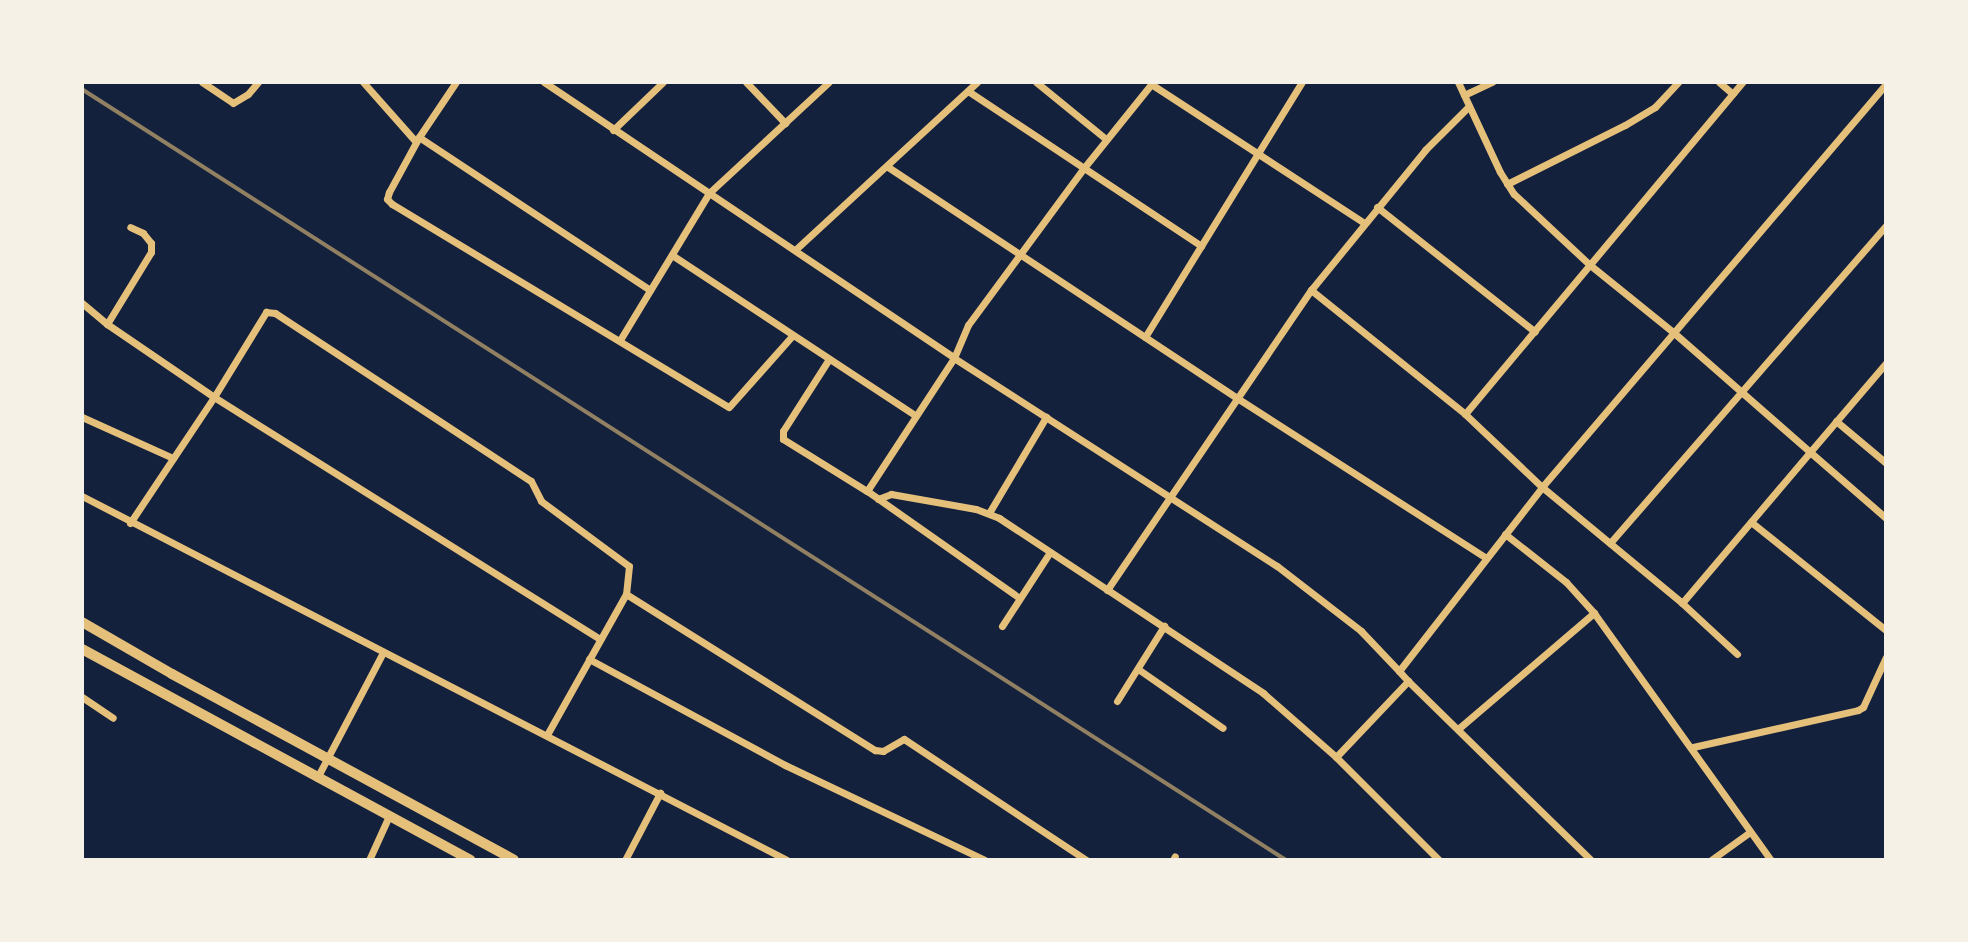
<!DOCTYPE html>
<html>
<head>
<meta charset="utf-8">
<style>
  body { margin:0 }
  #map { position:relative; width:1968px; height:942px; overflow:hidden; background:#14213d; font-family:Lora,serif }
  div>[style] { position:absolute }
  .minor>* { height:7px; margin:-3.5px; padding:0 3.5px; transform-origin:3.5px; border-radius:3.5px; background:#e5c07b }
  .primary>* { height:10px; margin:-5px; padding:0 5px; transform-origin:5px; border-radius:5px; background:#e5c07b }
  .rail>* { height:3.5px; margin:-1.75px; padding:0 1.75px; transform-origin:1.75px; border-radius:1.75px; background:#918062 }
  span { translate:-50% -50%; white-space:nowrap; text-align:center; line-height:1.15; -webkit-text-stroke:5px #f6f1e7; paint-order:stroke }
  .frame { position:absolute; inset:0; border:84px solid #f6f1e7; pointer-events:none }
</style>
</head>
<body>
<div id="map">
  <div class="minor">
    <i style="left:202px;top:82px;width:37px;rotate:34deg"></i>
    <i style="left:233px;top:103px;width:17px;rotate:-31deg"></i>
    <i style="left:248px;top:94px;width:16px;rotate:-50deg"></i>
    <i style="left:363px;top:82px;width:80px;rotate:48.5deg"></i>
    <i style="left:544px;top:82px;width:494px;rotate:33.9deg"></i>
    <i style="left:954px;top:358px;width:384px;rotate:32.8deg"></i>
    <i style="left:1277px;top:566px;width:106px;rotate:37.7deg"></i>
    <i style="left:1361px;top:631px;width:55px;rotate:46.5deg"></i>
    <i style="left:746px;top:82px;width:57px;rotate:46.4deg"></i>
    <i style="left:1036px;top:82px;width:90px;rotate:39.2deg"></i>
    <i style="left:1458px;top:82px;width:99px;rotate:65deg"></i>
    <i style="left:1500px;top:172px;width:26px;rotate:58deg"></i>
    <i style="left:1514px;top:194px;width:104px;rotate:43.1deg"></i>
    <i style="left:1590px;top:265px;width:107px;rotate:38.9deg"></i>
    <i style="left:1673px;top:332px;width:182px;rotate:41.2deg"></i>
    <i style="left:1810px;top:452px;width:117px;rotate:-49.5deg"></i>
    <i style="left:1719px;top:82px;width:18px;rotate:41deg"></i>
    <i style="left:1151px;top:84px;width:253px;rotate:33.1deg"></i>
    <i style="left:968px;top:91px;width:280px;rotate:33.6deg"></i>
    <i style="left:1464px;top:95px;width:31px;rotate:-25deg"></i>
    <i style="left:613px;top:130px;width:69px;rotate:-43.8deg"></i>
    <i style="left:419px;top:137px;width:66px;rotate:-56.1deg"></i>
    <i style="left:888px;top:167px;width:419px;rotate:33.5deg"></i>
    <i style="left:1237px;top:398px;width:296px;rotate:32.7deg"></i>
    <i style="left:1507px;top:184px;width:132px;rotate:-26.6deg"></i>
    <i style="left:1625px;top:125px;width:35px;rotate:-31deg"></i>
    <i style="left:1655px;top:107px;width:34px;rotate:-47deg"></i>
    <i style="left:1377px;top:207px;width:201px;rotate:38.3deg"></i>
    <i style="left:795px;top:250px;width:248px;rotate:-42.7deg"></i>
    <i style="left:672px;top:255px;width:291px;rotate:33.4deg"></i>
    <i style="left:650px;top:290px;width:277px;rotate:-146.5deg"></i>
    <i style="left:419px;top:137px;width:63px;rotate:118.6deg"></i>
    <i style="left:389px;top:192px;width:7px;rotate:106deg"></i>
    <i style="left:387px;top:199px;width:7px;rotate:45deg"></i>
    <i style="left:392px;top:204px;width:393px;rotate:31.1deg"></i>
    <i style="left:729px;top:407px;width:96px;rotate:-48.4deg"></i>
    <i style="left:1311px;top:290px;width:198px;rotate:38.8deg"></i>
    <i style="left:1465px;top:414px;width:106px;rotate:43.5deg"></i>
    <i style="left:1542px;top:487px;width:182px;rotate:39.6deg"></i>
    <i style="left:1682px;top:603px;width:75px;rotate:42.8deg"></i>
    <i style="left:82px;top:303px;width:33px;rotate:40deg"></i>
    <i style="left:107px;top:324px;width:130px;rotate:34.3deg"></i>
    <i style="left:214px;top:397px;width:456px;rotate:32.1deg"></i>
    <i style="left:107px;top:324px;width:84px;rotate:-58.6deg"></i>
    <i style="left:151px;top:252px;width:9px;rotate:-90deg"></i>
    <i style="left:151px;top:243px;width:13px;rotate:-129deg"></i>
    <i style="left:143px;top:233px;width:14px;rotate:-155deg"></i>
    <i style="left:1145px;top:337px;width:299px;rotate:-58.4deg"></i>
    <i style="left:620px;top:340px;width:172px;rotate:-58.8deg"></i>
    <i style="left:709px;top:193px;width:163px;rotate:-42.8deg"></i>
    <i style="left:829px;top:359px;width:85px;rotate:122.6deg"></i>
    <i style="left:783px;top:431px;width:8px;rotate:90deg"></i>
    <i style="left:783px;top:439px;width:99px;rotate:31.8deg"></i>
    <i style="left:1465px;top:414px;width:433px;rotate:-50.1deg"></i>
    <i style="left:82px;top:417px;width:100px;rotate:24.3deg"></i>
    <i style="left:1836px;top:421px;width:65px;rotate:40deg"></i>
    <i style="left:82px;top:496px;width:793px;rotate:27.31deg"></i>
    <i style="left:878px;top:499px;width:14px;rotate:-21deg"></i>
    <i style="left:891px;top:494px;width:86px;rotate:10deg"></i>
    <i style="left:976px;top:509px;width:25px;rotate:21deg"></i>
    <i style="left:999px;top:518px;width:317px;rotate:33.5deg"></i>
    <i style="left:1263px;top:693px;width:97px;rotate:41.2deg"></i>
    <i style="left:1336px;top:757px;width:146px;rotate:45deg"></i>
    <i style="left:989px;top:513px;width:112px;rotate:-59.3deg"></i>
    <i style="left:1751px;top:522px;width:173px;rotate:38.7deg"></i>
    <i style="left:130px;top:523px;width:151px;rotate:-56.3deg"></i>
    <i style="left:214px;top:397px;width:100px;rotate:-58.5deg"></i>
    <i style="left:266px;top:312px;width:9px;rotate:6deg"></i>
    <i style="left:275px;top:313px;width:306px;rotate:33.3deg"></i>
    <i style="left:531px;top:481px;width:22px;rotate:63deg"></i>
    <i style="left:541px;top:501px;width:109px;rotate:36.5deg"></i>
    <i style="left:629px;top:566px;width:28px;rotate:96deg"></i>
    <i style="left:626px;top:594px;width:162px;rotate:119.3deg"></i>
    <i style="left:1505px;top:534px;width:78px;rotate:38.2deg"></i>
    <i style="left:1566px;top:582px;width:42px;rotate:47.9deg"></i>
    <i style="left:1594px;top:613px;width:304px;rotate:54.4deg"></i>
    <i style="left:1610px;top:543px;width:421px;rotate:-49deg"></i>
    <i style="left:1107px;top:590px;width:363px;rotate:-55.8deg"></i>
    <i style="left:1311px;top:290px;width:181px;rotate:-50.8deg"></i>
    <i style="left:1425px;top:150px;width:62px;rotate:-45deg"></i>
    <i style="left:626px;top:594px;width:294px;rotate:32.1deg"></i>
    <i style="left:875px;top:750px;width:8px;rotate:7deg"></i>
    <i style="left:883px;top:751px;width:24px;rotate:-30deg"></i>
    <i style="left:904px;top:739px;width:219px;rotate:33.6deg"></i>
    <i style="left:1018px;top:597px;width:184px;rotate:-144.9deg"></i>
    <i style="left:867px;top:491px;width:159px;rotate:-56.8deg"></i>
    <i style="left:954px;top:358px;width:36px;rotate:-67deg"></i>
    <i style="left:968px;top:325px;width:194px;rotate:-53.6deg"></i>
    <i style="left:1083px;top:169px;width:112px;rotate:-51.2deg"></i>
    <i style="left:1682px;top:603px;width:198px;rotate:-49.7deg"></i>
    <i style="left:1810px;top:452px;width:101px;rotate:41deg"></i>
    <i style="left:1002px;top:626px;width:88px;rotate:-57deg"></i>
    <i style="left:589px;top:659px;width:223px;rotate:28.4deg"></i>
    <i style="left:785px;top:765px;width:221px;rotate:25.4deg"></i>
    <i style="left:1138px;top:669px;width:103px;rotate:34.8deg"></i>
    <i style="left:1408px;top:681px;width:256px;rotate:44.4deg"></i>
    <i style="left:82px;top:697px;width:37px;rotate:34deg"></i>
    <i style="left:1117px;top:701px;width:89px;rotate:-57.9deg"></i>
    <i style="left:1458px;top:729px;width:179px;rotate:-40.5deg"></i>
    <i style="left:1693px;top:747px;width:169px;rotate:-12.6deg"></i>
    <i style="left:1858px;top:710px;width:6px;rotate:-31deg"></i>
    <i style="left:1863px;top:707px;width:55px;rotate:-65.3deg"></i>
    <i style="left:1336px;top:757px;width:105px;rotate:-46.5deg"></i>
    <i style="left:1408px;top:681px;width:13px;rotate:-132deg"></i>
    <i style="left:1399px;top:671px;width:233px;rotate:-52.1deg"></i>
    <i style="left:1542px;top:487px;width:530px;rotate:-49.52deg"></i>
    <i style="left:317px;top:778px;width:140px;rotate:-62.3deg"></i>
    <i style="left:369px;top:860px;width:48px;rotate:-65.6deg"></i>
    <i style="left:625px;top:860px;width:76px;rotate:-62.4deg"></i>
    <i style="left:1173px;top:860px;width:4px;rotate:-63deg"></i>
    <i style="left:1711px;top:860px;width:48px;rotate:-35.7deg"></i>
  </div>
  <div class="primary">
    <i style="left:82px;top:622px;width:104px;rotate:30deg"></i>
    <i style="left:172px;top:674px;width:389px;rotate:28.5deg"></i>
    <i style="left:82px;top:649px;width:442px;rotate:28.5deg"></i>
  </div>
  <div class="rail">
    <i style="left:82px;top:89px;width:1430px;rotate:32.63deg"></i>
  </div>
  <div class="frame"></div>
</div>
</body>
</html>
